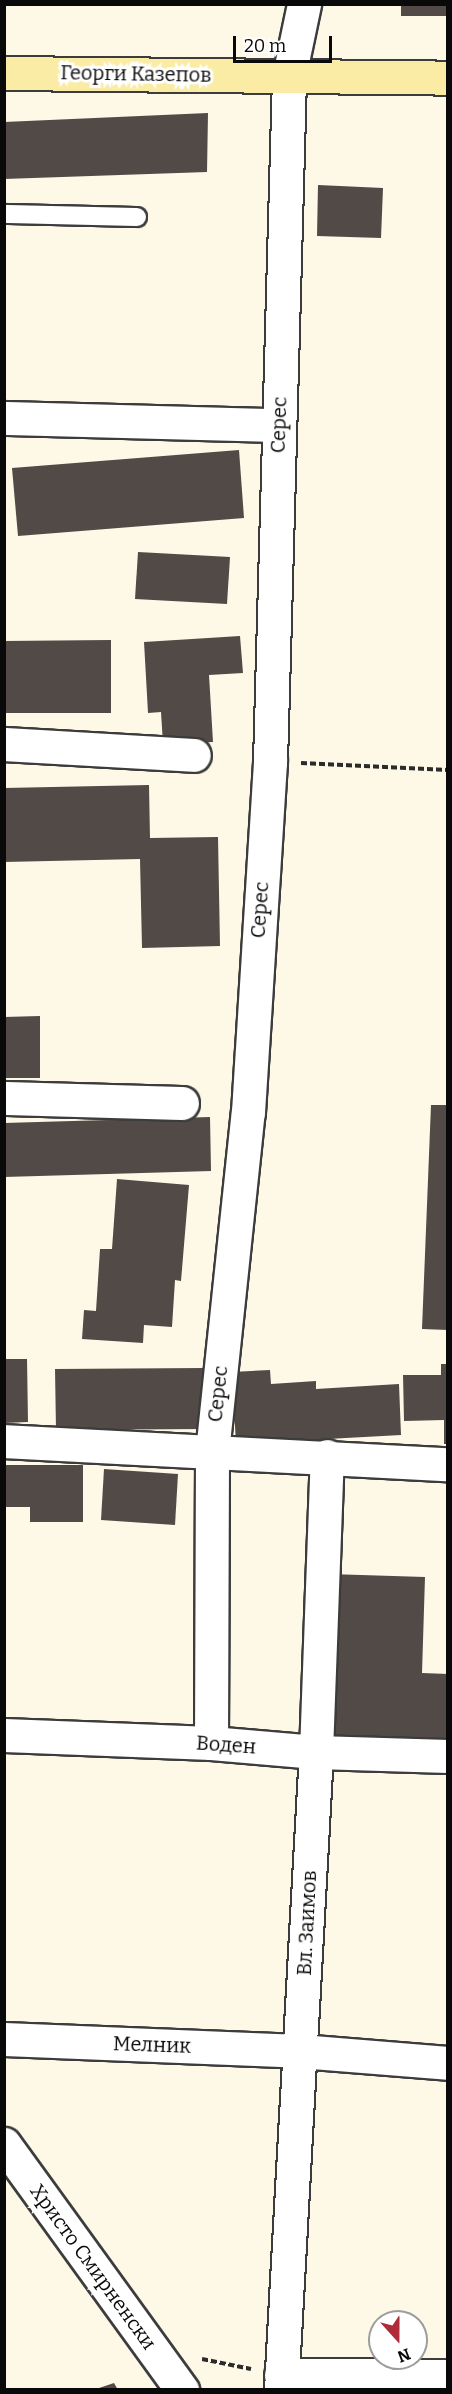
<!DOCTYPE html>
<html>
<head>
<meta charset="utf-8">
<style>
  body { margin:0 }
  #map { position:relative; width:452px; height:2394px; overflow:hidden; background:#fef8e7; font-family:Bitter,serif }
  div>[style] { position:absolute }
  .building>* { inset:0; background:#514a47 }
  .path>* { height:4px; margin-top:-2px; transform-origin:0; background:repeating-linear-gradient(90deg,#2b2b2b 0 6px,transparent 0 9px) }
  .roads { filter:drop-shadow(2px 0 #3c3c3c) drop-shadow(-2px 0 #3c3c3c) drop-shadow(0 2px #3c3c3c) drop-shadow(0 -2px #3c3c3c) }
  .lane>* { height:18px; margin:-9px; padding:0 9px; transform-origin:9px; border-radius:9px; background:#fff }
  .street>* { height:33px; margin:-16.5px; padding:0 16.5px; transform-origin:16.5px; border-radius:16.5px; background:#fff }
  .secondary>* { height:33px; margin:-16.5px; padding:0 16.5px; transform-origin:16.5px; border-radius:16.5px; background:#fbeca5 }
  span { translate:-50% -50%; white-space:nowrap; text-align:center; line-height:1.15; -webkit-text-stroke:6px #fff; paint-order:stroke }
  .street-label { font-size:20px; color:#090909 }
  .frame { position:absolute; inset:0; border:6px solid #090909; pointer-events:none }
  .north { position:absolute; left:368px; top:2310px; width:60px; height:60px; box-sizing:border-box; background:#fff; border:2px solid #9d9d9d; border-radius:50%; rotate:159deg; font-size:16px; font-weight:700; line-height:24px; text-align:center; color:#090909 }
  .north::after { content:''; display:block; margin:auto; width:21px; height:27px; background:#b12a39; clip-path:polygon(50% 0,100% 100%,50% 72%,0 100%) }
  .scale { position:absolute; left:233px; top:36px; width:99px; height:27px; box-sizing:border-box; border:3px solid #090909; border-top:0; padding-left:8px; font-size:18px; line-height:21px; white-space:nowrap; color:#090909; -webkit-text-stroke:4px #fff; paint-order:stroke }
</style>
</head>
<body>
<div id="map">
  <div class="building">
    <i style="clip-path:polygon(401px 4px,448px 4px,448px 16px,401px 16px)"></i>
    <i style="clip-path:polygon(208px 113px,207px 172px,4px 179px,4px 122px)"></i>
    <i style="clip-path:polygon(318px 185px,383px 188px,381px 238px,317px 236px)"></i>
    <i style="clip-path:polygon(239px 450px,244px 518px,18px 536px,12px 468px)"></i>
    <i style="clip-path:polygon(138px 552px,230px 557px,227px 604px,135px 599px)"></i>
    <i style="clip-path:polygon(240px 636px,243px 673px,209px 675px,213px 742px,163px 744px,161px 712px,148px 713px,144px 642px)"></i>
    <i style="clip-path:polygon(111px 640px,111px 713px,4px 713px,4px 641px)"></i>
    <i style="clip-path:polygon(149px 785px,150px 838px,218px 837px,220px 946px,142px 948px,140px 859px,4px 862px,4px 788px)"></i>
    <i style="clip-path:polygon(40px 1016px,40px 1078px,4px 1078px,4px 1017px)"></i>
    <i style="clip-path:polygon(431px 1105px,448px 1105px,448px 1330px,422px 1329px)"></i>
    <i style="clip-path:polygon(210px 1117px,211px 1171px,4px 1177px,4px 1123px)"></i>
    <i style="clip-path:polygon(117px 1179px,189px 1185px,181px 1281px,175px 1280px,172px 1327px,144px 1325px,143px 1343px,82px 1339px,84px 1310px,96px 1311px,100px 1249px,112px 1249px)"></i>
    <i style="clip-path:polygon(4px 1359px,27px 1359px,28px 1422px,4px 1423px)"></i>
    <i style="clip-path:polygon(441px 1364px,448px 1364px,448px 1444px,444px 1444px,444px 1420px,404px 1421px,403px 1375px,441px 1375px)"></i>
    <i style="clip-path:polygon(204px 1368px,204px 1429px,56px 1430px,55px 1369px)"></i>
    <i style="clip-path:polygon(270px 1370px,271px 1384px,316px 1381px,316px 1389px,399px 1384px,401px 1435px,236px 1444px,232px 1372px)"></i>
    <i style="clip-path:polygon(4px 1465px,83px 1465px,83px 1522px,30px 1522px,30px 1507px,4px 1507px)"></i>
    <i style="clip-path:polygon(104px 1469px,178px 1474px,175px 1525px,101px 1520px)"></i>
    <i style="clip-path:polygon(329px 1574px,425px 1577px,422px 1673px,448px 1674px,448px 1740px,323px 1736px)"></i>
    <i style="clip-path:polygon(114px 2383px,118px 2390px,96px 2390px,96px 2389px)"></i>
  </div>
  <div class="path">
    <i style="left:301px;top:763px;width:147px;rotate:2.7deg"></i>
    <i style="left:202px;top:2359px;width:50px;rotate:11.5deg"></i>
  </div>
  <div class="roads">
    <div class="lane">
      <i style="left:4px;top:214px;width:133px;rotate:1.3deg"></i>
    </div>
    <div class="street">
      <i style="left:4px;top:418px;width:275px;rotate:1.5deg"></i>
      <i style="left:4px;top:744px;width:190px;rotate:3.3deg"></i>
      <i style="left:4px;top:1098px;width:178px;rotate:1.6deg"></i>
      <i style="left:4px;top:1441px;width:445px;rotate:3deg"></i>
      <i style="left:4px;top:1735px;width:207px;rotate:2.2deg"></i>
      <i style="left:211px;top:1743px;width:105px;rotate:4.9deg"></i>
      <i style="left:316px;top:1752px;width:132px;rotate:1.7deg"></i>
      <i style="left:211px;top:1743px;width:291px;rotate:-89.8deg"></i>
      <i style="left:212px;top:1452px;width:342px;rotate:-84deg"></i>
      <i style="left:248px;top:1112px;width:351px;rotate:-86.4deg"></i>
      <i style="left:270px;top:762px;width:686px;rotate:-88.41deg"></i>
      <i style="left:289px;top:76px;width:74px;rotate:-78.2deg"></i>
      <i style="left:4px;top:2039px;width:296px;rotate:2.3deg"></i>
      <i style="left:300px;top:2051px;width:148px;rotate:4.6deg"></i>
      <i style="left:4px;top:2144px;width:304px;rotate:54.1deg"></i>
      <i style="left:281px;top:2375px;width:167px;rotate:0.3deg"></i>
      <i style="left:281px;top:2390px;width:639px;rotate:-86.86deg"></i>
      <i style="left:316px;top:1752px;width:296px;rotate:-87.9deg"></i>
    </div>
    <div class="secondary">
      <i style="left:4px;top:73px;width:444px;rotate:0.6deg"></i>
    </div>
  </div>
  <div class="street-label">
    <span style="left:136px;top:74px;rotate:1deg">Георги Казепов</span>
    <span style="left:279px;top:425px;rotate:-88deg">Серес</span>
    <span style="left:260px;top:910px;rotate:-86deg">Серес</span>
    <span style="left:218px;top:1394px;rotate:-84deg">Серес</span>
    <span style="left:226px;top:1745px;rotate:4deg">Воден</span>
    <span style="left:307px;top:1923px;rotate:-87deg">Вл. Заимов</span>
    <span style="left:152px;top:2045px;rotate:2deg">Мелник</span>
    <span style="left:93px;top:2267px;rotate:54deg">Христо Смирненски</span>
  </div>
  <div class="frame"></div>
  <div class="north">N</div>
  <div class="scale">20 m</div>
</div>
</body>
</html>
